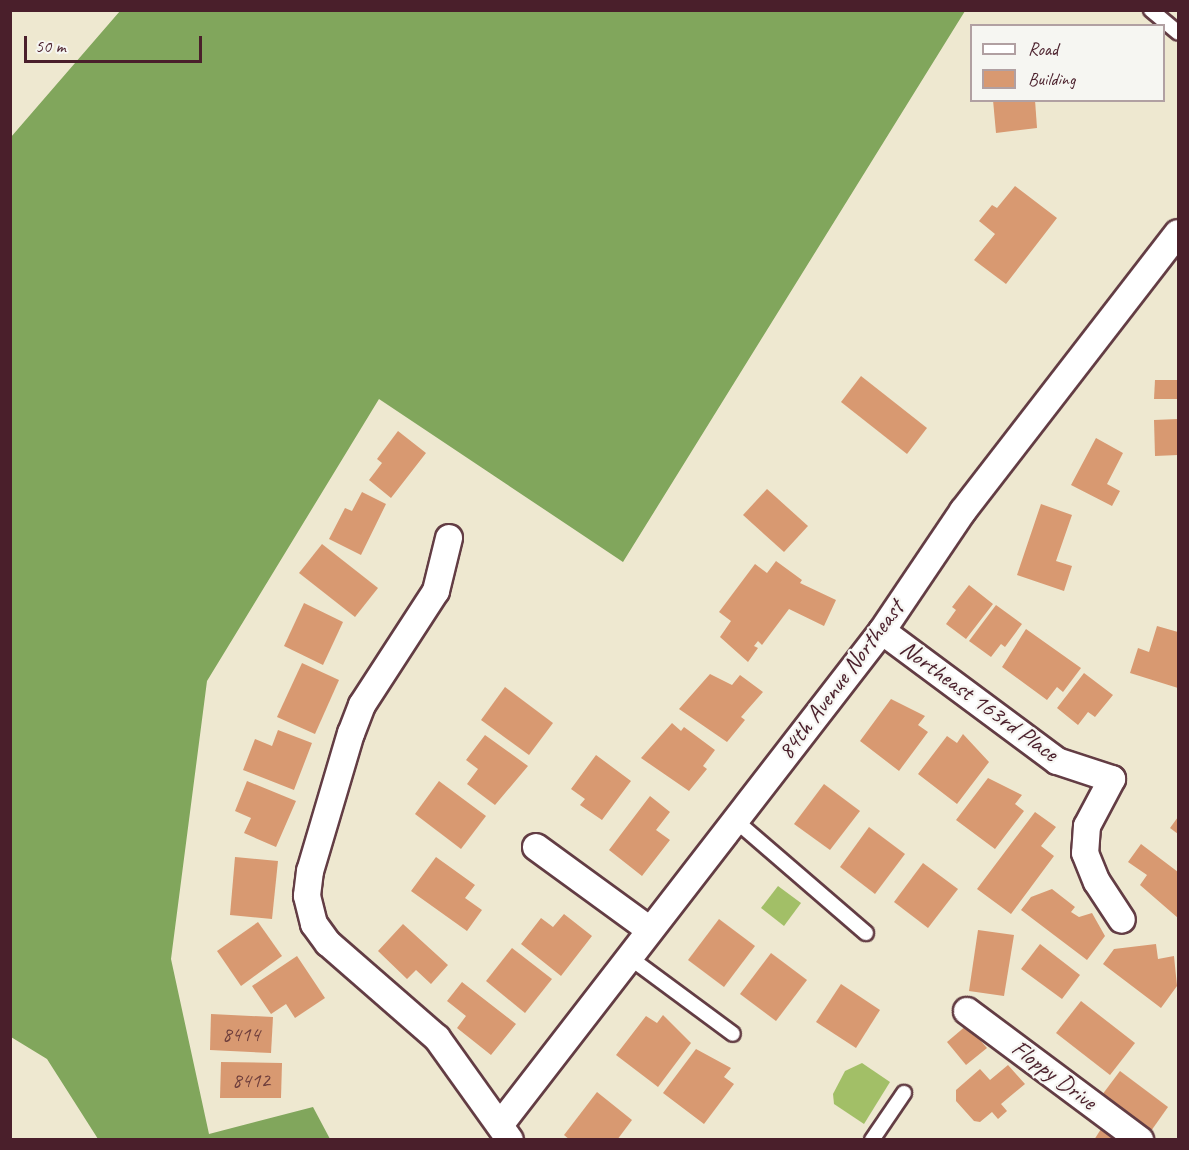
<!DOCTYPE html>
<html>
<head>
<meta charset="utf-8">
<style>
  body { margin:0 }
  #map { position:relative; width:1189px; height:1150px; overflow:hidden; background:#eee8d0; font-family:Caveat,sans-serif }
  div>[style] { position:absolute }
  .green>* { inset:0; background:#a2bf67 }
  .forest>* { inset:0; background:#81a65c }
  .building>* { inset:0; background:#d89971 }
  .roads { filter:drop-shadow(2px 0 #633d44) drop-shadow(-2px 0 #633d44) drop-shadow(0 2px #633d44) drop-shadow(0 -2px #633d44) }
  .service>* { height:14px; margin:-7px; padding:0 7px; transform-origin:7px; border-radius:7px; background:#fff }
  .minor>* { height:26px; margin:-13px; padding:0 13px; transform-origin:13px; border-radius:13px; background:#fff }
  span { translate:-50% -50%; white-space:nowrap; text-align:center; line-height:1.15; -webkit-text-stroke:4.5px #f6f6f2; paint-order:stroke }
  .number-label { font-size:21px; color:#6e3e3c }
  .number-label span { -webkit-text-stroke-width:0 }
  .street-label { font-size:24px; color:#4a1f2b }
  .frame { position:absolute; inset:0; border:12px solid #4a1f2b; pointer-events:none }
  .legend { position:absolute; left:970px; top:24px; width:195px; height:78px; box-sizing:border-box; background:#f6f6f2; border:2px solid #b1a0a2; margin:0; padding:8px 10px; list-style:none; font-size:18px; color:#4a1f2b }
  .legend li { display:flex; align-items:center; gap:12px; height:30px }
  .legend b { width:30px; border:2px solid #b1a0a2 }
  .scale { position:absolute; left:24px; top:36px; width:178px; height:27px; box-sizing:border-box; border:3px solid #4a1f2b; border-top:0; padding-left:8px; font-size:18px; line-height:21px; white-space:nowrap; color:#4a1f2b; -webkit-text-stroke:4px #f6f6f2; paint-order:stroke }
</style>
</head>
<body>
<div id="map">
  <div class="green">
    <i style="clip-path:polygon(778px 886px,801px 903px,784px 926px,761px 908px)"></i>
    <i style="clip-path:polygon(862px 1063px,890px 1082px,864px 1124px,834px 1104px,833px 1094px,845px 1071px)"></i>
  </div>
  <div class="forest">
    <i style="clip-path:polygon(120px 11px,965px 11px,623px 562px,379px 399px,207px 681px,171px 959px,209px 1134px,313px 1107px,330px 1139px,98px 1139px,47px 1059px,11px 1037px,11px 137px)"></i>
  </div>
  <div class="building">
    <i style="clip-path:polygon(993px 100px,1035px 100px,1037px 128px,996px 133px)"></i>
    <i style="clip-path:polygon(1015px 186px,1057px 218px,1006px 284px,974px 260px,995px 234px,979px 221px,992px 205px,997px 208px)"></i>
    <i style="clip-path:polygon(861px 376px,927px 428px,907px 454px,841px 402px)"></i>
    <i style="clip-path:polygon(1155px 380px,1178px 380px,1178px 399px,1154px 399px)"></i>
    <i style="clip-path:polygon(1178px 419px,1178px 455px,1155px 456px,1154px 420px)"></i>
    <i style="clip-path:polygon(398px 431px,426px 453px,391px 498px,369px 480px,382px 463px,377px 459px)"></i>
    <i style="clip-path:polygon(1096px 438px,1123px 453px,1107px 484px,1120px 491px,1112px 506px,1071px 485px)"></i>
    <i style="clip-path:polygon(767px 489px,808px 526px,784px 552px,743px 515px)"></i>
    <i style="clip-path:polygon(362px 492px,386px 504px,361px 555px,329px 539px,345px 508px,352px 511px)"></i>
    <i style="clip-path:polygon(1041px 504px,1072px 515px,1056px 561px,1072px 566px,1064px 591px,1017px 575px)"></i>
    <i style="clip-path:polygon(322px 544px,378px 588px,355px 617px,299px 573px)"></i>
    <i style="clip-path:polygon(776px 561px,802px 580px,800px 583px,836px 600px,824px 626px,789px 609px,762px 645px,758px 641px,754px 646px,758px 648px,748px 662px,720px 637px,731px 621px,719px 612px,755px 564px,767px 573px)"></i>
    <i style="clip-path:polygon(969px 585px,993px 604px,966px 639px,946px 624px,956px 610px,952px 607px)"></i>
    <i style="clip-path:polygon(304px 603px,343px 622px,323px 665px,284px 646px)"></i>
    <i style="clip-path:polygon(996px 605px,1022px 624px,1005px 647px,1001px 644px,991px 657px,969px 641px)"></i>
    <i style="clip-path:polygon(1157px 626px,1178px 632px,1178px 688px,1130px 673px,1138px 648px,1149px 652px)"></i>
    <i style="clip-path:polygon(1026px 629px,1081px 668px,1063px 692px,1057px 687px,1047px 700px,1002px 667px)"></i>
    <i style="clip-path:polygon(302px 663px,339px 680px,315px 734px,277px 717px)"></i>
    <i style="clip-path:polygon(1084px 673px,1113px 695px,1095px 717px,1088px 712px,1078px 725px,1057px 708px)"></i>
    <i style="clip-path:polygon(710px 674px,732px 685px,740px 675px,763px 692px,741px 717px,745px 720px,727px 742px,679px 709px)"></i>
    <i style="clip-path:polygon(505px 687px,553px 723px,529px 755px,481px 720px)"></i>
    <i style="clip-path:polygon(891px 699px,925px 716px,918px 725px,928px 732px,899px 771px,860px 741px)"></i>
    <i style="clip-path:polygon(672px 723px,681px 731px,684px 727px,715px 750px,703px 766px,707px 769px,689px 791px,641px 758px)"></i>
    <i style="clip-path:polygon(278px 730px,312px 743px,294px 790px,243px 770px,255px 739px,272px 746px)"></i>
    <i style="clip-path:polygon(963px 734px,989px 762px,957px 804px,918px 774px,947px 736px,957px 743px)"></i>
    <i style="clip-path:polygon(485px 735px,528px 766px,495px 805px,467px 784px,478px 769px,466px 760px)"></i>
    <i style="clip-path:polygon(596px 755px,631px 781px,602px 820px,580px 805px,585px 799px,571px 789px)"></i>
    <i style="clip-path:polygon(988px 778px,1022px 795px,1015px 804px,1024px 811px,995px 849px,956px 820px)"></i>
    <i style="clip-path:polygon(247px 781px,296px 801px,276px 847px,244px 833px,251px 818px,235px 811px)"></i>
    <i style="clip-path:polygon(439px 781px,486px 816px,461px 849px,415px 814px)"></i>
    <i style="clip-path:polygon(824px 784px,860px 811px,830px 850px,794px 824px)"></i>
    <i style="clip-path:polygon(650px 796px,670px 812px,656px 830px,670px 840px,642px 876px,609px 850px)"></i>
    <i style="clip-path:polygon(1035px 812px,1056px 827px,1041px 846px,1054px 856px,1011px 914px,977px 889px)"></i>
    <i style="clip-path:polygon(1178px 817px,1178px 834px,1170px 828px)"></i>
    <i style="clip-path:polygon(869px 827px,905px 854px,875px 894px,840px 867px)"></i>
    <i style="clip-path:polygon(1141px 844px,1178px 872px,1178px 918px,1140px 885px,1147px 875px,1128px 862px)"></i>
    <i style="clip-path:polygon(235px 857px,278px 861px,272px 919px,230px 915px)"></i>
    <i style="clip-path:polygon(436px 857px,475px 885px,465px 898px,482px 910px,467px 931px,411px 891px)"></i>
    <i style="clip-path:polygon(923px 863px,958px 889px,928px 928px,894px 902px)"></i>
    <i style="clip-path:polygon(1052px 889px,1075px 907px,1071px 912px,1079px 917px,1092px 913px,1105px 936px,1087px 960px,1021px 910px,1031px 897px)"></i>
    <i style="clip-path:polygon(564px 914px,592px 936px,561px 976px,521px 944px,541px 918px,553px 927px)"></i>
    <i style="clip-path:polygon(719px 919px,755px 946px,724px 987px,688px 960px)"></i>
    <i style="clip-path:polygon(258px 922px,282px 956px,241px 986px,217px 951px)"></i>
    <i style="clip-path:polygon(403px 924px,448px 965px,431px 984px,416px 970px,407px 979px,378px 951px)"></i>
    <i style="clip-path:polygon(978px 930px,1014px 935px,1004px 996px,969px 991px)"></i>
    <i style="clip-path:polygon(1040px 944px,1080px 975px,1062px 999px,1021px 969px)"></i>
    <i style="clip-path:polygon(1156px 944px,1158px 959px,1174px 956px,1177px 986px,1161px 1008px,1103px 964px,1114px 949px)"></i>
    <i style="clip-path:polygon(512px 948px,552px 979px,525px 1013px,486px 981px)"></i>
    <i style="clip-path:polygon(771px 953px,807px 980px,776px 1021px,740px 994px)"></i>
    <i style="clip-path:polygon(297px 956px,325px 998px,295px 1018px,286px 1004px,271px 1014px,252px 986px)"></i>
    <i style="clip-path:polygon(462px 982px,516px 1024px,491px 1055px,457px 1028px,466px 1016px,447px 1001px)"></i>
    <i style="clip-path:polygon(841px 984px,880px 1010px,856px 1048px,816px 1022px)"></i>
    <i style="clip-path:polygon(1081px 1001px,1135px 1043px,1110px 1075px,1056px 1033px)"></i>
    <i style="clip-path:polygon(211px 1014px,273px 1017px,271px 1053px,210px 1050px)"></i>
    <i style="clip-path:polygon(663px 1015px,691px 1043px,658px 1087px,616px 1055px,646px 1016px,657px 1023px)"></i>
    <i style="clip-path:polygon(967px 1025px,987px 1048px,966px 1065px,947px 1042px)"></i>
    <i style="clip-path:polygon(696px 1049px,731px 1068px,724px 1077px,734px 1084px,704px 1124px,663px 1093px)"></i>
    <i style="clip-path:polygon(221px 1062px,282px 1063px,281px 1098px,220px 1098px)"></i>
    <i style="clip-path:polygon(1008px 1065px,1025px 1084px,1001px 1104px,1007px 1111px,998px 1119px,992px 1112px,980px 1122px,974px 1121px,956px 1101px,956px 1090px,980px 1069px,990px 1080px)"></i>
    <i style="clip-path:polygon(1120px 1071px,1168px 1107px,1151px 1131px,1102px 1095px)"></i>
    <i style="clip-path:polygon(597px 1092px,632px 1120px,617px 1140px,570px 1140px,564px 1135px)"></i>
    <i style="clip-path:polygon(1101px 1129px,1117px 1140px,1094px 1140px)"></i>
  </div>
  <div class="roads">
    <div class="service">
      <i style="left:1151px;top:10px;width:35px;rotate:40deg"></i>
      <i style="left:735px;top:820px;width:173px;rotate:40.8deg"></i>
      <i style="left:629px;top:957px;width:129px;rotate:36.5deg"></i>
      <i style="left:872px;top:1140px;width:57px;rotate:-55.8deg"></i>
    </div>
    <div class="minor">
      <i style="left:449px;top:538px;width:55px;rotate:103.8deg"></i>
      <i style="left:436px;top:591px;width:136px;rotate:123deg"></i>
      <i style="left:362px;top:705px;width:30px;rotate:111deg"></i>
      <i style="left:351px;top:733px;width:144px;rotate:106.5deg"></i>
      <i style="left:310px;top:871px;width:25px;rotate:97deg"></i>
      <i style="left:307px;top:896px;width:29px;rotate:76deg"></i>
      <i style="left:314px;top:924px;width:24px;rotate:54deg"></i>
      <i style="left:328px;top:943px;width:145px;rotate:41.1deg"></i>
      <i style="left:437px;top:1038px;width:125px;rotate:54.4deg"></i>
      <i style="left:882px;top:631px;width:218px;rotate:36.6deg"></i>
      <i style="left:1057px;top:761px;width:58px;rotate:18.1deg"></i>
      <i style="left:1112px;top:779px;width:53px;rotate:118deg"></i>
      <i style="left:1087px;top:826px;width:27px;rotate:94deg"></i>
      <i style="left:1085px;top:853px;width:31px;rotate:68deg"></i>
      <i style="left:1097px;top:882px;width:45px;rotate:56.7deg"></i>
      <i style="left:536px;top:847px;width:141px;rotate:36.1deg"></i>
      <i style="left:967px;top:1011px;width:216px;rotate:36.7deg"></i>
      <i style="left:500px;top:1125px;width:624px;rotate:-52.29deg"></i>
      <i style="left:882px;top:631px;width:145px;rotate:-56deg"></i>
      <i style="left:963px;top:511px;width:351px;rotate:-52.3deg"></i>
    </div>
  </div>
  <div class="number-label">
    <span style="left:241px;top:1034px">8414</span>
    <span style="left:251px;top:1080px">8412</span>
  </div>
  <div class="street-label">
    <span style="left:841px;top:680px;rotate:-53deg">84th Avenue Northeast</span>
    <span style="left:979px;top:701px;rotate:36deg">Northeast 163rd Place</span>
    <span style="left:1054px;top:1075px;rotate:37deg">Floppy Drive</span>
  </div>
  <div class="frame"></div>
  <ul class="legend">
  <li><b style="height:8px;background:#fff"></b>Road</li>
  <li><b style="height:16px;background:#d89971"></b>Building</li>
  </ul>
  <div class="scale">50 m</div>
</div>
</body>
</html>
